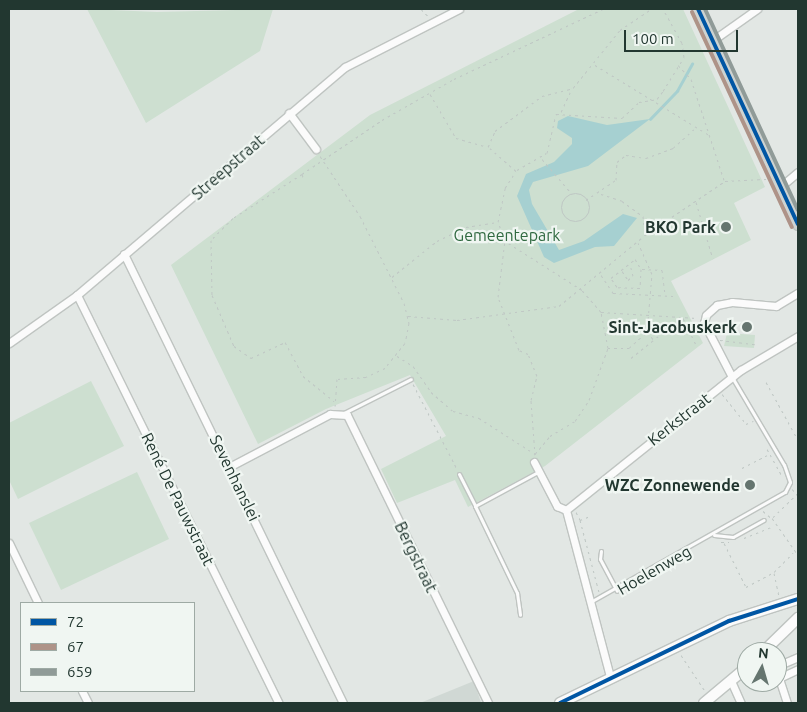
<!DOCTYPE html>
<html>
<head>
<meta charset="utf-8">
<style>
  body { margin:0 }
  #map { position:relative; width:807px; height:712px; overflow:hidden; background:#e2e7e4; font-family:Ubuntu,sans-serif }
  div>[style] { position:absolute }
  .built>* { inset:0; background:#d0d8d4 }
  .green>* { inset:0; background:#cddfd0 }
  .water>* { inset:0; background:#a6d0d1 }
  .stream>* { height:2.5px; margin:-1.25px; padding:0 1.25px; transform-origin:1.25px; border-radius:1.25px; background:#a6d0d1 }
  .path>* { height:1px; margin-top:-0.5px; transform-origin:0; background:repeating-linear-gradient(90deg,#bfc7c4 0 2.5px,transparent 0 6.5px) }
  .path>.ring { margin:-0.5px; padding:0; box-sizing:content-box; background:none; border:1px solid #bfc7c4; border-radius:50% }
  .roads { filter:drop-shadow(1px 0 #bfc4c1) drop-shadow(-1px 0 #bfc4c1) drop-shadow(0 1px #bfc4c1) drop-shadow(0 -1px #bfc4c1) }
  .lane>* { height:3px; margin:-1.5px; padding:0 1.5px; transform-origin:1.5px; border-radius:1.5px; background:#fbfbfb }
  .street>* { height:7px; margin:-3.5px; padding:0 3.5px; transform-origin:3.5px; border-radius:3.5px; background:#fbfbfb }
  .secondary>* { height:10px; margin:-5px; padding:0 5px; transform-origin:5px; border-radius:5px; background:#fbfbfb }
  .primary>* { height:11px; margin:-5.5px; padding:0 5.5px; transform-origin:5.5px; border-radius:5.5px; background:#ced3d1 }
  .bus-1>* { height:4px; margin:-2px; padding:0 2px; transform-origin:2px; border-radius:2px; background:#0056a4 }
  .bus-2>* { height:4px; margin:-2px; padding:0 2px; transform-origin:2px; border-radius:2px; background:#ae9388 }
  .bus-3>* { height:4px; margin:-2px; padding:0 2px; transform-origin:2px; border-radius:2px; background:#909b98 }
  .dots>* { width:14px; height:14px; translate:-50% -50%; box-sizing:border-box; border:2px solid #f0f6f2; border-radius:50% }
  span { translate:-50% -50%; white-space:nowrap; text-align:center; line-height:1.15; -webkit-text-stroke:4.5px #f0f6f2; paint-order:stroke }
  .street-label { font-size:16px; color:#223730 }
  .poi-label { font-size:16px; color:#223730; font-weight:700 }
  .right { translate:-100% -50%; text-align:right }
  .park-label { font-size:16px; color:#316a41 }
  .frame { position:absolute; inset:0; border:10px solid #223730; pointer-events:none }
  .legend { position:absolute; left:20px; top:602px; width:175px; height:90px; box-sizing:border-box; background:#f0f6f2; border:1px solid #9eaaa4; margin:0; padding:6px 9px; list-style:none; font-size:15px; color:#223730 }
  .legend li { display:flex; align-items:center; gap:10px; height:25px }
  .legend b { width:25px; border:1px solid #9eaaa4 }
  .north { position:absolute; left:737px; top:642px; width:50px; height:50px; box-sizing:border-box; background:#f0f6f2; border:1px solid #9eaaa4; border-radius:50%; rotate:6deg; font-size:14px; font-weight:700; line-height:20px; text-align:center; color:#223730 }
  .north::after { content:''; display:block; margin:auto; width:18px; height:22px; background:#65756f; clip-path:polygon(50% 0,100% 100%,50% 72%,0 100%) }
  .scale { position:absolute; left:624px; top:30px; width:114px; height:22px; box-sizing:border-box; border:2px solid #223730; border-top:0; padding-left:6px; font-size:15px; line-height:18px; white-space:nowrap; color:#223730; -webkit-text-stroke:4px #f0f6f2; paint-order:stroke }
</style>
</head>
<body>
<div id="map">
  <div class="built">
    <i style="clip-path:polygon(474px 681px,481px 703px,420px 703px)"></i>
  </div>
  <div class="green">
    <i style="clip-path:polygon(87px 9px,157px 12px,273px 9px,260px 51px,146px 123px)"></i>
    <i style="clip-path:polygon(579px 9px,683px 9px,765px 187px,734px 203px,751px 240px,671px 281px,703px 343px,545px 466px,468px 507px,455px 480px,397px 503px,381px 469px,446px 436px,410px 375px,326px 409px,258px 444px,171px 265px,370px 115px)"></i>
    <i style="clip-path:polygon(727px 333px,755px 335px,754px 348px,724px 346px)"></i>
    <i style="clip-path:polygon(91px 381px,124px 446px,18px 499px,9px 480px,9px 423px)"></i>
    <i style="clip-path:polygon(137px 472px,169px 539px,61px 590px,29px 523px)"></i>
  </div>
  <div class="water">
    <i style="clip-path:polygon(568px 116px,607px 125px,650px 119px,588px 166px,533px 182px,529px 190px,532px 204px,559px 250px,584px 241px,623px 214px,637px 218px,614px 246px,595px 247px,554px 263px,544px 257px,517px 196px,526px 174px,554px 162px,572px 144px,572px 138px,557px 128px,558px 121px)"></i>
  </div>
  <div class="stream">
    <i style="left:650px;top:119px;width:39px;rotate:-46deg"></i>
    <i style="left:677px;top:91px;width:31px;rotate:-61deg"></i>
  </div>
  <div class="path">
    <i style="left:421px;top:9px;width:10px;rotate:45deg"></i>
    <i style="left:595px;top:65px;width:136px;rotate:31.5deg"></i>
    <i style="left:678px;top:65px;width:19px;rotate:47deg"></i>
    <i style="left:691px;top:79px;width:106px;rotate:71.9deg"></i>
    <i style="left:430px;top:94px;width:51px;rotate:59.4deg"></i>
    <i style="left:456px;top:138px;width:32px;rotate:16deg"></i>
    <i style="left:561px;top:112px;width:26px;rotate:-65deg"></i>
    <i style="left:320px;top:156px;width:72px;rotate:56.3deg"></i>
    <i style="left:360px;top:216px;width:97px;rotate:63.2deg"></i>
    <i style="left:404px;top:303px;width:21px;rotate:76deg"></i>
    <i style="left:409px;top:323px;width:20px;rotate:101deg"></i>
    <i style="left:405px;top:343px;width:32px;rotate:129deg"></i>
    <i style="left:385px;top:368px;width:21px;rotate:155deg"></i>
    <i style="left:366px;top:377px;width:29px;rotate:176deg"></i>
    <i style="left:337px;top:379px;width:27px;rotate:94deg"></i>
    <i style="left:542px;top:159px;width:46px;rotate:49.4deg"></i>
    <i style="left:517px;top:170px;width:34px;rotate:-30deg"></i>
    <i style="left:547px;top:153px;width:40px;rotate:-77deg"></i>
    <i style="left:556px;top:114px;width:66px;rotate:3.5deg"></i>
    <i style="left:622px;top:118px;width:23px;rotate:-43deg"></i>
    <i style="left:639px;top:102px;width:18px;rotate:-9deg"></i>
    <i style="left:657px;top:99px;width:10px;rotate:-53deg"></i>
    <i style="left:663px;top:91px;width:40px;rotate:-58deg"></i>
    <i style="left:684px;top:57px;width:14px;rotate:-98deg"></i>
    <i style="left:682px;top:43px;width:39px;rotate:-119deg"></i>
    <i style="left:302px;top:174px;width:82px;rotate:147.5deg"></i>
    <i style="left:233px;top:218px;width:31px;rotate:135deg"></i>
    <i style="left:211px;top:240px;width:55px;rotate:89deg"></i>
    <i style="left:212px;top:295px;width:56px;rotate:66.7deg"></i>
    <i style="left:234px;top:346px;width:21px;rotate:35deg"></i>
    <i style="left:251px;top:358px;width:38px;rotate:-25deg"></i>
    <i style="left:285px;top:342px;width:38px;rotate:62deg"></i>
    <i style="left:303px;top:376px;width:40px;rotate:39deg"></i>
    <i style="left:303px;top:177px;width:3px;rotate:-108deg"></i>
    <i style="left:302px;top:174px;width:97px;rotate:-34deg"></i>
    <i style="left:382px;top:120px;width:83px;rotate:-29.7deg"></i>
    <i style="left:454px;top:79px;width:165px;rotate:-25.2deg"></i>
    <i class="ring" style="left:561px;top:193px;width:27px;height:27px"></i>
    <i style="left:601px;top:194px;width:22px;rotate:18deg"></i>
    <i style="left:622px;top:201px;width:26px;rotate:36deg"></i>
    <i style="left:643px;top:216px;width:18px;rotate:84deg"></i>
    <i style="left:586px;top:200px;width:36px;rotate:-34deg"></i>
    <i style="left:616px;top:180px;width:18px;rotate:-87deg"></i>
    <i style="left:617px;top:162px;width:11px;rotate:-38deg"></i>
    <i style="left:626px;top:155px;width:20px;rotate:9deg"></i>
    <i style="left:646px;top:158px;width:29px;rotate:-20deg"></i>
    <i style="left:673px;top:148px;width:28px;rotate:-42deg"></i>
    <i style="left:696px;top:202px;width:59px;rotate:73.4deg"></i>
    <i style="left:635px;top:259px;width:12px;rotate:59deg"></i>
    <i style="left:641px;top:269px;width:19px;rotate:93deg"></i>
    <i style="left:640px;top:288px;width:23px;rotate:-178deg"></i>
    <i style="left:617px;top:287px;width:11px;rotate:-124deg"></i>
    <i style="left:611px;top:278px;width:31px;rotate:-38deg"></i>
    <i style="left:642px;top:269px;width:20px;rotate:3deg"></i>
    <i style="left:662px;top:270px;width:26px;rotate:83deg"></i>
    <i style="left:622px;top:271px;width:11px;rotate:56deg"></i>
    <i style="left:628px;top:280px;width:6px;rotate:-39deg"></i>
    <i style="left:633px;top:276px;width:12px;rotate:-104deg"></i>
    <i style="left:601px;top:275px;width:22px;rotate:56deg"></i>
    <i style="left:613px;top:293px;width:60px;rotate:2.9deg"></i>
    <i style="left:392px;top:277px;width:58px;rotate:-38.7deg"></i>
    <i style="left:437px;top:241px;width:32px;rotate:-26deg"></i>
    <i style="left:466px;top:227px;width:32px;rotate:-9deg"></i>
    <i style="left:601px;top:312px;width:96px;rotate:3.6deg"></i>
    <i style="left:408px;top:316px;width:49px;rotate:4.7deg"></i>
    <i style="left:457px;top:320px;width:103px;rotate:-7.8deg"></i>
    <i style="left:559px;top:306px;width:112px;rotate:-39.5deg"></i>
    <i style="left:645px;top:235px;width:97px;rotate:-34deg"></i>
    <i style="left:725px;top:181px;width:41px;rotate:-2.8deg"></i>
    <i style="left:683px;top:318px;width:30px;rotate:64deg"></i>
    <i style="left:647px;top:332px;width:11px;rotate:49deg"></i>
    <i style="left:720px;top:340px;width:35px;rotate:7deg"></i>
    <i style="left:608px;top:348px;width:21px"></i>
    <i style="left:629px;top:348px;width:24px;rotate:-42deg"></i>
    <i style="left:647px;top:332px;width:58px;rotate:-85.1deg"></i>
    <i style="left:652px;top:274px;width:34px;rotate:-114deg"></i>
    <i style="left:397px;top:356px;width:19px;rotate:32deg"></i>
    <i style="left:413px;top:366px;width:32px;rotate:55deg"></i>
    <i style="left:431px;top:392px;width:29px;rotate:41deg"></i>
    <i style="left:453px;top:411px;width:27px;rotate:15deg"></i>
    <i style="left:479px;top:418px;width:67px;rotate:32.7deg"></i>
    <i style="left:535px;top:454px;width:23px;rotate:-50deg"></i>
    <i style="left:550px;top:436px;width:29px;rotate:-31deg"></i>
    <i style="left:575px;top:421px;width:25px;rotate:-56deg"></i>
    <i style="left:589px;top:400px;width:55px;rotate:-69.9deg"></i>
    <i style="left:608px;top:348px;width:37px;rotate:-101deg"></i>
    <i style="left:601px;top:312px;width:29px;rotate:-131deg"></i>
    <i style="left:582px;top:290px;width:91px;rotate:-147.5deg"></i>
    <i style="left:631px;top:358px;width:43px;rotate:-38.5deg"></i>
    <i style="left:766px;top:382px;width:66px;rotate:61.1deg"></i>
    <i style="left:413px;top:384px;width:96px;rotate:62.6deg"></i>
    <i style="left:722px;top:394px;width:38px;rotate:51deg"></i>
    <i style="left:746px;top:424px;width:8px;rotate:-23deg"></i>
    <i style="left:767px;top:449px;width:29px;rotate:61deg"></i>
    <i style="left:535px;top:455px;width:55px;rotate:-94.2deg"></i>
    <i style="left:531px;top:400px;width:25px;rotate:-76deg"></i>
    <i style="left:537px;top:376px;width:24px;rotate:-112deg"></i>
    <i style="left:528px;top:354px;width:10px;rotate:-156deg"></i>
    <i style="left:519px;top:350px;width:57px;rotate:-111.6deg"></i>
    <i style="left:498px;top:297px;width:57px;rotate:-83deg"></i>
    <i style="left:505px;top:240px;width:19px;rotate:-111deg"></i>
    <i style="left:498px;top:222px;width:35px;rotate:-78deg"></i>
    <i style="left:505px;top:188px;width:20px;rotate:-57deg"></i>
    <i style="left:516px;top:171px;width:37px;rotate:-139deg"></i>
    <i style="left:488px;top:147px;width:17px;rotate:-66deg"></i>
    <i style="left:495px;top:131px;width:59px;rotate:-36.7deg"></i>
    <i style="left:542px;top:96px;width:32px;rotate:-14deg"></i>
    <i style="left:573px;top:88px;width:75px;rotate:-51deg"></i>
    <i style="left:620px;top:30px;width:37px;rotate:-34deg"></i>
    <i style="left:742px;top:468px;width:30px;rotate:-27deg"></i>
    <i style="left:792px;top:489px;width:8px;rotate:45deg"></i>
    <i style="left:798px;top:493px;width:36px;rotate:136deg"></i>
    <i style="left:772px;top:518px;width:45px;rotate:54.9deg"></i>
    <i style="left:763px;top:511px;width:11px;rotate:41deg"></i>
    <i style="left:576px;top:512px;width:9px;rotate:63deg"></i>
    <i style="left:580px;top:520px;width:9px;rotate:-21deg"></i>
    <i style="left:580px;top:520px;width:74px;rotate:75.2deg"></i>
    <i style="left:744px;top:538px;width:31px;rotate:-22deg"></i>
    <i style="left:721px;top:542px;width:8px"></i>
    <i style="left:724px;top:543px;width:49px;rotate:63.4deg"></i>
    <i style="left:746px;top:587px;width:32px;rotate:-28deg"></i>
    <i style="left:774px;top:572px;width:27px;rotate:-45deg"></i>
    <i style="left:774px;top:573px;width:24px;rotate:78deg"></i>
    <i style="left:681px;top:655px;width:43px;rotate:56.3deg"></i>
  </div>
  <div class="roads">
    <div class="lane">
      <i style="left:344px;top:413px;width:75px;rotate:-26.9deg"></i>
      <i style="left:459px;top:474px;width:36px;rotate:63deg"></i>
      <i style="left:475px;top:506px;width:72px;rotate:-28.4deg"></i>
      <i style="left:475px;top:506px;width:97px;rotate:64.2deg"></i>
      <i style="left:517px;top:593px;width:22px;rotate:82deg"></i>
      <i style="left:714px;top:535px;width:19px;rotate:6deg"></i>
      <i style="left:733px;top:537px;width:35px;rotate:-29deg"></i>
      <i style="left:601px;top:551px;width:8px;rotate:97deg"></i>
      <i style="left:600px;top:559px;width:36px;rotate:62deg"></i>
      <i style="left:592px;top:601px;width:222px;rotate:-29.5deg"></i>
      <i style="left:785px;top:492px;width:11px;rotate:-63deg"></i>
      <i style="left:790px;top:482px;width:18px;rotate:-109deg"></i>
      <i style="left:784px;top:465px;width:102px;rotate:-120.6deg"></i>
    </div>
    <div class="street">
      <i style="left:713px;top:40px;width:54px;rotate:-35.2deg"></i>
      <i style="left:289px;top:113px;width:45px;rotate:53.1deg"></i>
      <i style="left:780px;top:187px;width:23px;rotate:-40deg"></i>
      <i style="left:124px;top:254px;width:500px;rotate:64deg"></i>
      <i style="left:77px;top:295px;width:455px;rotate:63.7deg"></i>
      <i style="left:9px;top:343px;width:83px;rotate:-35.2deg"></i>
      <i style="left:77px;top:295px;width:352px;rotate:-40.4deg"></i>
      <i style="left:345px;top:67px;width:128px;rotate:-27deg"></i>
      <i style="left:732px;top:377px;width:61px;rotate:-117.4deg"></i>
      <i style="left:704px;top:323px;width:8px;rotate:-76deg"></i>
      <i style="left:706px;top:315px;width:15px;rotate:-42deg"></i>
      <i style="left:717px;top:305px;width:15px;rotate:-11deg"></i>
      <i style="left:732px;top:302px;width:44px;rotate:5.2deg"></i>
      <i style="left:776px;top:306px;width:26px;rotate:-31deg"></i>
      <i style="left:534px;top:462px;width:50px;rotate:62.4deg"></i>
      <i style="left:557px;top:506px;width:10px;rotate:24deg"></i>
      <i style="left:566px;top:510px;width:173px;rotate:75.2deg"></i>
      <i style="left:229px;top:467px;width:114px;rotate:-27.7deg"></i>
      <i style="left:330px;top:414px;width:17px;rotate:3deg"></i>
      <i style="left:347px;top:415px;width:321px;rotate:63.9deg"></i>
      <i style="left:566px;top:510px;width:224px;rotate:-38.7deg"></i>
      <i style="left:741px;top:370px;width:66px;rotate:-30.8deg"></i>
      <i style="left:9px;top:543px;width:67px;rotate:64.2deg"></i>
      <i style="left:777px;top:666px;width:23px;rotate:-23deg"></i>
      <i style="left:779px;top:666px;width:15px;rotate:86deg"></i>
      <i style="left:731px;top:681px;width:24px;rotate:66deg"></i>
      <i style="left:82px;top:691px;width:13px;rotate:63deg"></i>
      <i style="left:787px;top:703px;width:26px;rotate:-108deg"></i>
      <i style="left:779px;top:678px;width:21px;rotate:-25deg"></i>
    </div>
    <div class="secondary">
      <i style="left:763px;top:652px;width:49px;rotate:-44.2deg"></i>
      <i style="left:560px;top:703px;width:188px;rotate:-25.9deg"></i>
      <i style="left:729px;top:621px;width:72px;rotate:-17.7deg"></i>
      <i style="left:704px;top:703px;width:56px;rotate:-39.9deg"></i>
    </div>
    <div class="primary">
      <i style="left:698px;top:9px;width:237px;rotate:65.1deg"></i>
    </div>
  </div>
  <div class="bus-1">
    <i style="left:698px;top:9px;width:237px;rotate:65.1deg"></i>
    <i style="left:560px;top:703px;width:188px;rotate:-25.9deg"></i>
    <i style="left:729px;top:621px;width:72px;rotate:-17.7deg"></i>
  </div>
  <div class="bus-2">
    <i style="left:692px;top:12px;width:237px;rotate:65.1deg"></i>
  </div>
  <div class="bus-3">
    <i style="left:705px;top:9px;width:221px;rotate:65.2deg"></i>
  </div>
  <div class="dots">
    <i style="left:726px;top:227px;background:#65756f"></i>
    <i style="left:747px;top:327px;background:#65756f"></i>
    <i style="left:750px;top:485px;background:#65756f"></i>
  </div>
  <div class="street-label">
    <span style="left:228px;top:167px;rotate:-41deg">Streepstraat</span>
    <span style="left:679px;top:419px;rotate:-38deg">Kerkstraat</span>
    <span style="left:235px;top:478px;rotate:64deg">Sevenhanslei</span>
    <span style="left:178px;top:499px;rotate:64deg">René De Pauwstraat</span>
    <span style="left:416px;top:557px;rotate:64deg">Bergstraat</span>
    <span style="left:654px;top:570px;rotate:-30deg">Hoelenweg</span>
  </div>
  <div class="poi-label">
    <span class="right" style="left:716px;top:227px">BKO Park</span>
    <span class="right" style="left:737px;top:327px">Sint-Jacobuskerk</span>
    <span class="right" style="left:740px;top:485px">WZC Zonnewende</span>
  </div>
  <div class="park-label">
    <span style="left:507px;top:235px">Gemeentepark</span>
  </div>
  <div class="frame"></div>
  <ul class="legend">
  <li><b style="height:6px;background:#0056a4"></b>72</li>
  <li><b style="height:6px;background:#ae9388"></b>67</li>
  <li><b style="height:6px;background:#909b98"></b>659</li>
  </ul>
  <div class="north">N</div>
  <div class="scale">100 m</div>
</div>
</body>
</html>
